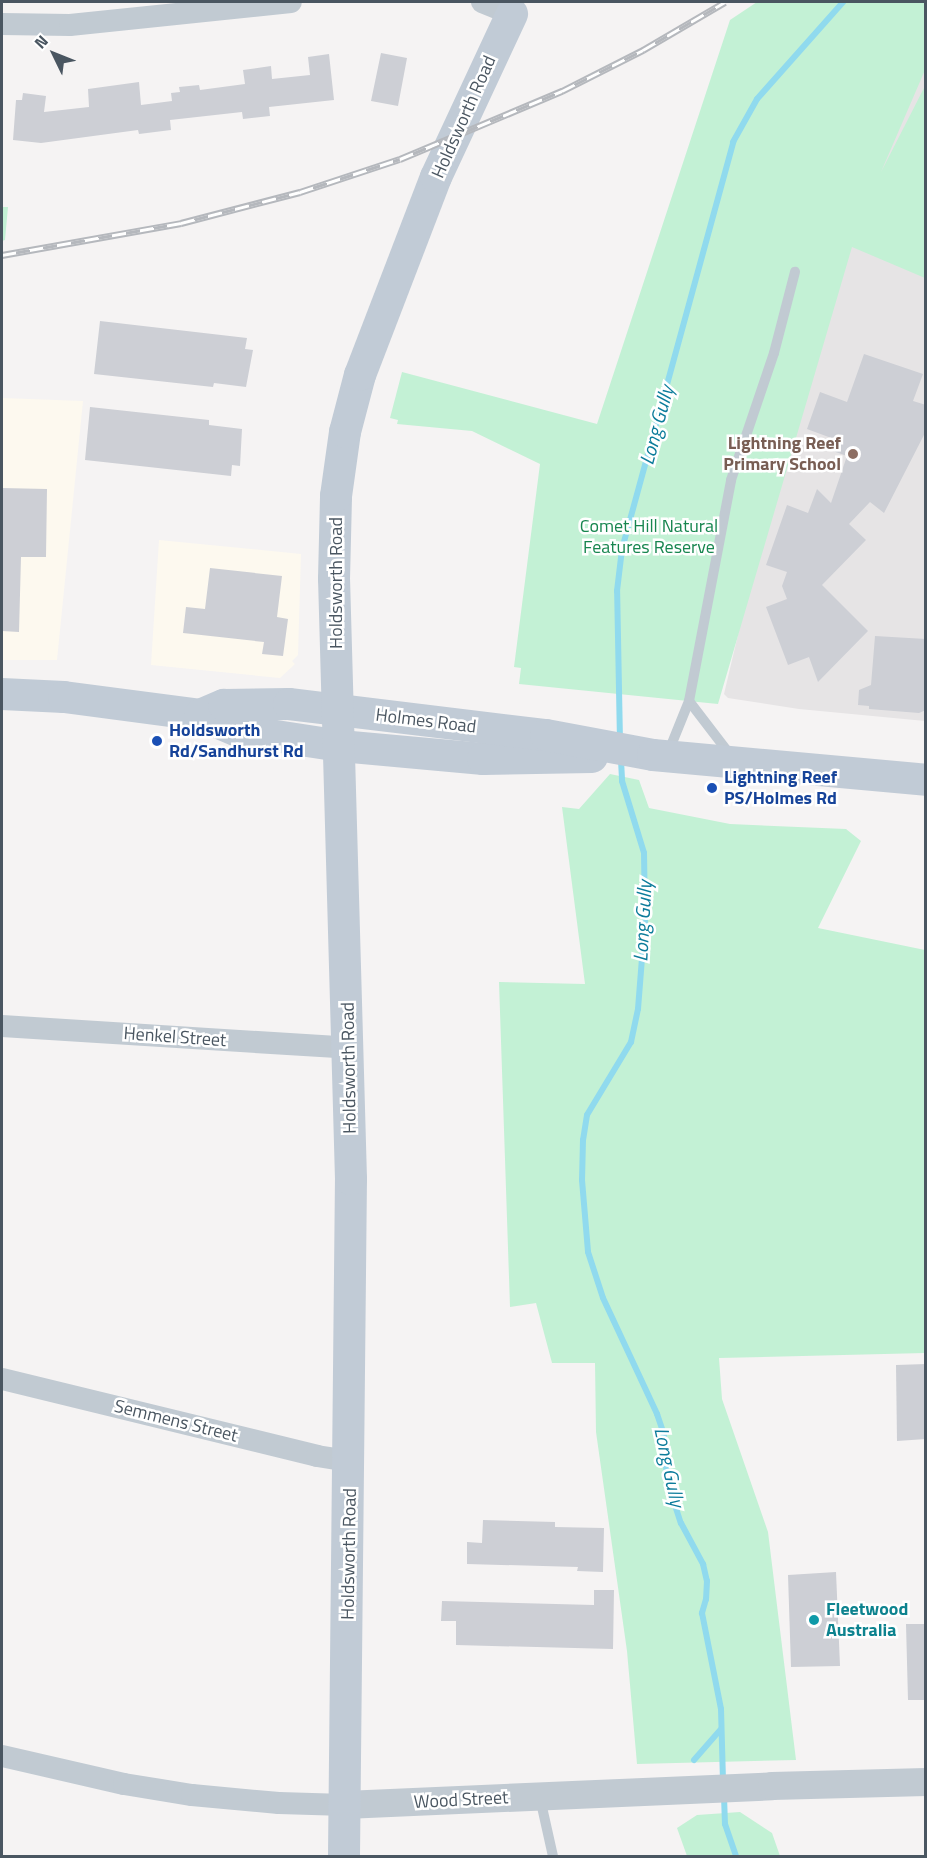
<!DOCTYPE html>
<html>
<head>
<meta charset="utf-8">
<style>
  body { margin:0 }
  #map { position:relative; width:927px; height:1858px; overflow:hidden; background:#f5f3f3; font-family:"Titillium Web",sans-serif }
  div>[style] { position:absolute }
  .commercial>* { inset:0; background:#fdf9ef }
  .education>* { inset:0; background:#e6e4e5 }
  .green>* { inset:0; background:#c3f1d5 }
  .stream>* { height:6px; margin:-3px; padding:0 3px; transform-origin:3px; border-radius:3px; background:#90daee }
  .building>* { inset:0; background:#cdcfd5 }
  .service>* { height:10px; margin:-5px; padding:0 5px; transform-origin:5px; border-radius:5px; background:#c1cad2 }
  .minor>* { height:22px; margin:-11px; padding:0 11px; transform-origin:11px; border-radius:11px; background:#c1cad2 }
  .tertiary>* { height:28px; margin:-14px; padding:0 14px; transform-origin:14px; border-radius:14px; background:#c1cad2 }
  .secondary>* { height:32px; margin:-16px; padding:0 16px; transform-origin:16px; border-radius:16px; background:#c1cbd6 }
  .rail>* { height:7px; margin-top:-3.5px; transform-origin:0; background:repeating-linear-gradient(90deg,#fff 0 14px,#b5b8bd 0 28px); box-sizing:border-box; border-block:2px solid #b5b8bd }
  .dots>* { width:16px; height:16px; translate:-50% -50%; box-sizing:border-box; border:3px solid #fff; border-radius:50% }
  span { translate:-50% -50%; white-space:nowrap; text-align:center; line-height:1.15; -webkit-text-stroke:5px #fff; paint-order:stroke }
  .street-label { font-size:18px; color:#4a5661 }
  .education-label { font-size:18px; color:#785e54; font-weight:700 }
  .right { translate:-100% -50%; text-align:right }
  .park-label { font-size:18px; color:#17864f }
  .transit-label { font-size:18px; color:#164399; font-weight:700 }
  .left { translate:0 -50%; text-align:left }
  .culture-label { font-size:18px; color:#0d838f; font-weight:700 }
  .water-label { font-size:20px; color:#0c7c9b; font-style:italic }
  .frame { position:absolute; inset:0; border:3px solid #4a5661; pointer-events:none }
  .north { position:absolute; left:24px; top:24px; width:60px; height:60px; -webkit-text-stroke:4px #fff; paint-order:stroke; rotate:313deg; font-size:16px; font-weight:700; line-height:24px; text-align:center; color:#4a5661 }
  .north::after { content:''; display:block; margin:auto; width:21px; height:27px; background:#4a5661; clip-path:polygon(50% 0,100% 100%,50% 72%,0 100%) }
</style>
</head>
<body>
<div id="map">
  <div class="commercial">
    <i style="clip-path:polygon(2px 398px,83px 401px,57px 660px,2px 660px)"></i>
    <i style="clip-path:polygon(159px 540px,301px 554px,298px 655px,292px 661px,295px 664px,280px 678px,151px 665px)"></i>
  </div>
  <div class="education">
    <i style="clip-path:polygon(925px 47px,925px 721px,799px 709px,728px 698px,724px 694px,808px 339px)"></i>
  </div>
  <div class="green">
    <i style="clip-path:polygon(757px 2px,925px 2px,925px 70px,881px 172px,925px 86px,925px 278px,852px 247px,718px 704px,519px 684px,521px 668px,514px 667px,540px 464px,472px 431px,397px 424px,398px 420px,390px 418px,402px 372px,597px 424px,730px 20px)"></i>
    <i style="clip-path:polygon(2px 207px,8px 207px,5px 240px,2px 241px)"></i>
    <i style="clip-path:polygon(610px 774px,639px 780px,649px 808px,730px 824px,846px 829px,861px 841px,818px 928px,925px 950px,925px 1353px,719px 1358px,722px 1399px,768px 1532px,796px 1760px,637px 1764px,627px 1651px,596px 1432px,595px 1363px,552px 1363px,536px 1303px,510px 1307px,499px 982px,585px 984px,562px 807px,579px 809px)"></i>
    <i style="clip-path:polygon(740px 1812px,772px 1833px,780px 1856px,687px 1856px,677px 1828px,697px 1815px)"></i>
  </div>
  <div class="stream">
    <i style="left:620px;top:741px;width:150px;rotate:-91.1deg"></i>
    <i style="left:617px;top:591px;width:42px;rotate:-83.2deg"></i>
    <i style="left:622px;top:549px;width:422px;rotate:-74.7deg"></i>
    <i style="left:733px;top:142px;width:49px;rotate:-60.8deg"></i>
    <i style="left:757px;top:99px;width:130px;rotate:-48.4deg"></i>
    <i style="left:621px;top:760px;width:21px;rotate:87deg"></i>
    <i style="left:622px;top:781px;width:75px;rotate:73deg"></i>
    <i style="left:644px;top:853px;width:67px;rotate:89.1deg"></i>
    <i style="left:645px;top:920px;width:89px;rotate:94.5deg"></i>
    <i style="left:638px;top:1009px;width:34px;rotate:102deg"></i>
    <i style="left:631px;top:1042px;width:85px;rotate:121.1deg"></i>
    <i style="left:587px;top:1115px;width:25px;rotate:99deg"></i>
    <i style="left:583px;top:1140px;width:40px;rotate:91.4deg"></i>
    <i style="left:582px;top:1180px;width:72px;rotate:85.2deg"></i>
    <i style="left:588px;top:1252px;width:48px;rotate:71.9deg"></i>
    <i style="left:603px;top:1298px;width:128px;rotate:65deg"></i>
    <i style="left:657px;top:1414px;width:21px;rotate:71deg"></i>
    <i style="left:664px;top:1434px;width:23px;rotate:90deg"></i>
    <i style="left:664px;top:1457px;width:37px;rotate:79deg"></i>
    <i style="left:671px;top:1493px;width:32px;rotate:72deg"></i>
    <i style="left:681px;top:1523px;width:47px;rotate:61.8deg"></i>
    <i style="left:703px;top:1564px;width:17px;rotate:77deg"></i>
    <i style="left:707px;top:1581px;width:18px;rotate:93deg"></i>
    <i style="left:706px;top:1599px;width:15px;rotate:106deg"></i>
    <i style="left:702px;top:1613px;width:98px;rotate:78.8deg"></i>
    <i style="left:721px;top:1709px;width:71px;rotate:88.4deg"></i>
    <i style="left:694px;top:1760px;width:41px;rotate:-48.9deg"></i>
    <i style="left:724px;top:1796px;width:28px;rotate:88deg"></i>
    <i style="left:725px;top:1824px;width:34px;rotate:71deg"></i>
  </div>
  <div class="building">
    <i style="clip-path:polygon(381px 53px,407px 58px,398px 106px,371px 101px)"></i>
    <i style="clip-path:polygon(329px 54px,334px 100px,269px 107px,270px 116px,243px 119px,242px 112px,170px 120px,171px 130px,139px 134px,138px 130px,41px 143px,13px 140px,16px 100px,22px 100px,23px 93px,46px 96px,44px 112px,89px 107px,88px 89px,139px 82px,141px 105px,172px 101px,171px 93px,180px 92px,179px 87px,199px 85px,200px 90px,245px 84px,243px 70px,271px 66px,272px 79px,310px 75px,308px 57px)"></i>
    <i style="clip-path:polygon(100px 321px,247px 338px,245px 349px,253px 350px,246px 387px,214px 383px,213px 387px,94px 374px)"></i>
    <i style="clip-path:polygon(864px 354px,923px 374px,913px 401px,926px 405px,926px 431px,884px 513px,870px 502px,849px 524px,866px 540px,822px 585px,868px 631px,818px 682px,809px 657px,788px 665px,766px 607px,787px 599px,782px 586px,787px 572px,766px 565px,787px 505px,808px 513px,817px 489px,831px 503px,847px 456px,830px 450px,834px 439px,807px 429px,820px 392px,847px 402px)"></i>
    <i style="clip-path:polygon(90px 407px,209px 420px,209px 425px,242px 429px,240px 466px,232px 465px,231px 476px,85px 460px)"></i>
    <i style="clip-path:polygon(2px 488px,47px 489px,46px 557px,21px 557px,19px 632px,2px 631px)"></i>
    <i style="clip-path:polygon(210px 568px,282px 576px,277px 617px,288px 619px,283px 656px,262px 654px,264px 642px,183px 633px,186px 607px,205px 609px)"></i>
    <i style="clip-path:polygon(875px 636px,926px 639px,926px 710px,919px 713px,869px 709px,869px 706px,858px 705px,859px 690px,871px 685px)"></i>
    <i style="clip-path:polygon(926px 1364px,926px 1439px,897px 1441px,896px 1365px)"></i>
    <i style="clip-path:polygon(483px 1520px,555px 1522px,555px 1527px,604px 1528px,603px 1572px,577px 1571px,578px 1567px,467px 1564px,467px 1542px,482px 1543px)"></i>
    <i style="clip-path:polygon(836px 1572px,840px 1666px,791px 1667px,788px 1575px)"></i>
    <i style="clip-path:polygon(594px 1590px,614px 1590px,613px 1649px,456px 1645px,456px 1621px,441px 1621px,442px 1601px,594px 1605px)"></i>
    <i style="clip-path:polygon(906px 1624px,926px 1624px,926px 1700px,908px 1700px)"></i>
  </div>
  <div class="service">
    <i style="left:689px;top:701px;width:69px;rotate:52.6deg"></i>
    <i style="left:668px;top:753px;width:56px;rotate:-68deg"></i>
    <i style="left:689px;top:701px;width:225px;rotate:-79.2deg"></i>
    <i style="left:731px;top:480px;width:134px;rotate:-71.3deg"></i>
    <i style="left:774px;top:353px;width:84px;rotate:-75.5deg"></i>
    <i style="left:540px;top:1798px;width:59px;rotate:77.4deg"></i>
  </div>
  <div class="minor">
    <i style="left:482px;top:2px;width:32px;rotate:22deg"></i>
    <i style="left:2px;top:24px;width:68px;rotate:0.8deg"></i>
    <i style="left:70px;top:25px;width:222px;rotate:-5.9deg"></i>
    <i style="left:2px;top:1026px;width:348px;rotate:3.6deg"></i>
    <i style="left:2px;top:1379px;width:324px;rotate:13.7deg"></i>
    <i style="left:317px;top:1456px;width:33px;rotate:9deg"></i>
    <i style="left:2px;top:1756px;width:125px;rotate:12.9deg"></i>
    <i style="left:124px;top:1784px;width:69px;rotate:9.2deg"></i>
    <i style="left:192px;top:1795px;width:87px;rotate:5.3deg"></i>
    <i style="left:279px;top:1803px;width:66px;rotate:1.7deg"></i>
  </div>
  <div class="tertiary">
    <i style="left:345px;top:1805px;width:427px;rotate:-2.5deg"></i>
    <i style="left:772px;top:1786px;width:154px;rotate:-1.5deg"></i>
  </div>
  <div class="secondary">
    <i style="left:2px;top:694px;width:62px;rotate:2.8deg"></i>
    <i style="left:64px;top:697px;width:137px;rotate:7.5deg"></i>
    <i style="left:200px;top:715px;width:39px;rotate:23deg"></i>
    <i style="left:236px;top:730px;width:105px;rotate:8.7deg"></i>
    <i style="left:340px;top:746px;width:144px;rotate:5.2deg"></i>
    <i style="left:483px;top:759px;width:109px;rotate:-1.1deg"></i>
    <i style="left:200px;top:715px;width:26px;rotate:-23deg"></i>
    <i style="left:224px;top:705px;width:65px;rotate:-0.9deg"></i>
    <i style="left:289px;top:704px;width:259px;rotate:6.9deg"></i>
    <i style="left:546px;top:735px;width:109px;rotate:10.6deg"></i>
    <i style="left:653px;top:755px;width:274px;rotate:5.2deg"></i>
    <i style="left:344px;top:1856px;width:677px;rotate:-89.41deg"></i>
    <i style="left:351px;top:1179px;width:600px;rotate:-91.62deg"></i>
    <i style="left:334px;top:579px;width:83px;rotate:-88.6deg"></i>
    <i style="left:336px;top:496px;width:65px;rotate:-82deg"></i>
    <i style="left:345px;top:432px;width:59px;rotate:-75.3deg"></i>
    <i style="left:360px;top:375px;width:212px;rotate:-69deg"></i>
    <i style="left:436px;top:177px;width:180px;rotate:-65deg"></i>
  </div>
  <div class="rail">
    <i style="left:2px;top:255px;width:182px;rotate:-10.1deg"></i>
    <i style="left:181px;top:223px;width:123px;rotate:-14.6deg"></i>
    <i style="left:300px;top:192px;width:105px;rotate:-18.3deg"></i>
    <i style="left:400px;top:159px;width:176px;rotate:-22.8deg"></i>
    <i style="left:562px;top:91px;width:91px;rotate:-26.8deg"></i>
    <i style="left:643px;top:50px;width:95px;rotate:-30.3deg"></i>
  </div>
  <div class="dots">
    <i style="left:853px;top:454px;background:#8d6e63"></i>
    <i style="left:157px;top:741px;background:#1a4fb4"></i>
    <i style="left:712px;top:788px;background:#1a4fb4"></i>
    <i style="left:814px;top:1620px;background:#0f9aa8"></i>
  </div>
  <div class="street-label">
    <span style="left:464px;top:117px;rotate:-66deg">Holdsworth Road</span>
    <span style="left:336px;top:583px;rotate:-90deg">Holdsworth Road</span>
    <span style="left:426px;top:721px;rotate:7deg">Holmes Road</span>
    <span style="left:175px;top:1037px;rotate:4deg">Henkel Street</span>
    <span style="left:349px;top:1068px;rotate:-91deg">Holdsworth Road</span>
    <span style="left:176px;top:1421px;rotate:14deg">Semmens Street</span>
    <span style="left:349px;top:1554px;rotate:-89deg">Holdsworth Road</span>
    <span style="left:461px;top:1800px;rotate:-3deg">Wood Street</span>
  </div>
  <div class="education-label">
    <span class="right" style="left:841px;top:454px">Lightning Reef<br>Primary School</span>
  </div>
  <div class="park-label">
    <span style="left:649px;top:537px">Comet Hill Natural<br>Features Reserve</span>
  </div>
  <div class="transit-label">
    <span class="left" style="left:169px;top:741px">Holdsworth<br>Rd/Sandhurst Rd</span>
    <span class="left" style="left:724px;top:788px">Lightning Reef<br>PS/Holmes Rd</span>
  </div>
  <div class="culture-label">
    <span class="left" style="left:826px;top:1620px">Fleetwood<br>Australia</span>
  </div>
  <div class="water-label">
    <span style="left:656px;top:425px;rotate:-75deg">Long Gully</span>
    <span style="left:642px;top:921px;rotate:-87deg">Long Gully</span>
    <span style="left:670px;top:1467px;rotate:78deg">Long Gully</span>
  </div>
  <div class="frame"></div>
  <div class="north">N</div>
</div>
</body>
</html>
